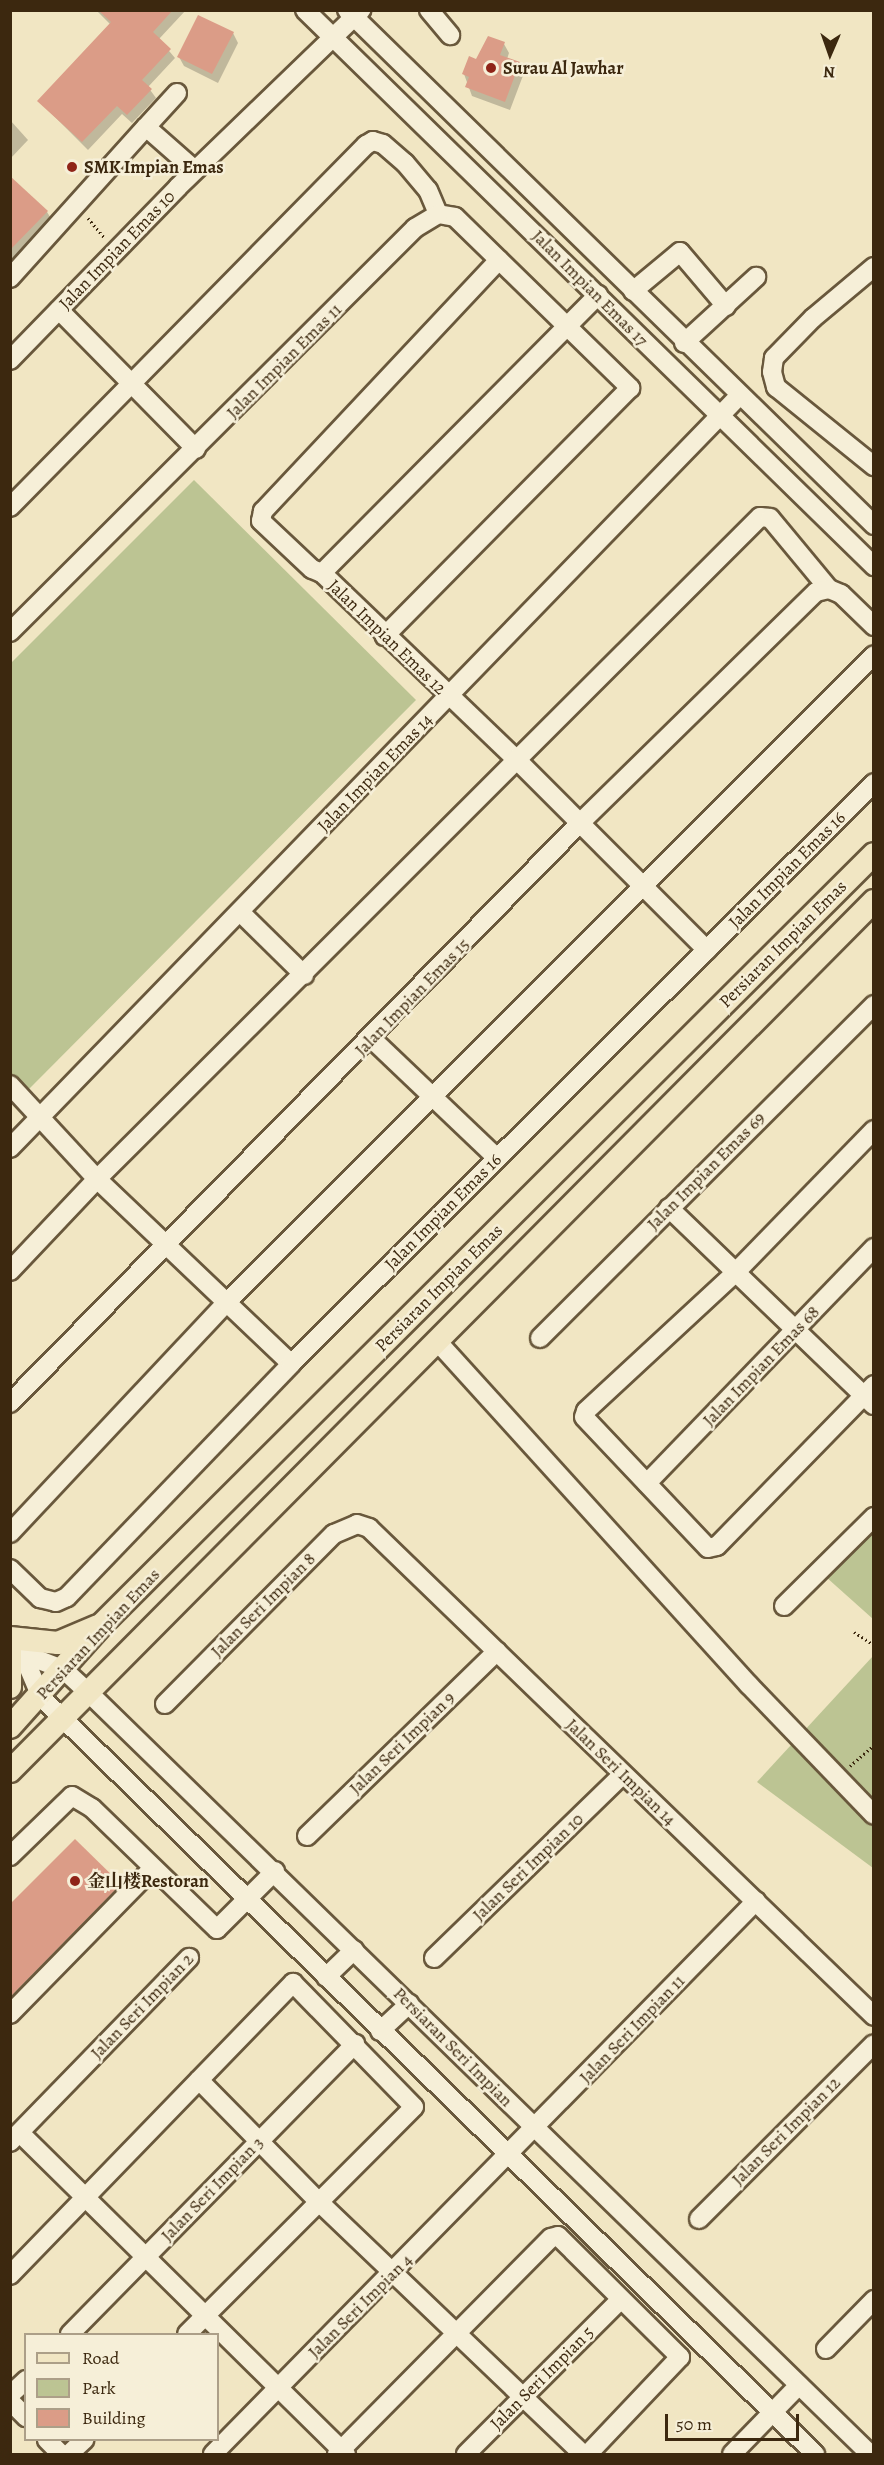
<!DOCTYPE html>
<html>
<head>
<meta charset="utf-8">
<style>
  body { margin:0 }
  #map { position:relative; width:884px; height:2465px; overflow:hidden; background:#f1e6c3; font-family:Alegreya,"Noto Serif SC",serif }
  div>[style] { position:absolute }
  .green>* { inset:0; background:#bcc493 }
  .shadow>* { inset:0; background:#0003 }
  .building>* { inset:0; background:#db9c87 }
  .path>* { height:3px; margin-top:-1.5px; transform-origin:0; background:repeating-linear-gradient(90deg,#3c280f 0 1.5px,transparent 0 4.5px) }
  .roads { filter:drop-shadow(2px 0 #69583c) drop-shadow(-2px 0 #69583c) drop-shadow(0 2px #69583c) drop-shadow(0 -2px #69583c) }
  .minor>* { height:18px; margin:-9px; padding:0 9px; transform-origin:9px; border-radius:9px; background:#f6efd8 }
  .major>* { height:22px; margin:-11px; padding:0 11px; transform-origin:11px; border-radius:11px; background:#f1e6c3 }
  .dots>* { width:16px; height:16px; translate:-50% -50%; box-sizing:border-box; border:3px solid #f6efd8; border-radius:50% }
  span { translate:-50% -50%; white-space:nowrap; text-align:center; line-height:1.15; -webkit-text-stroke:5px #f6efd8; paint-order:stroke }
  .poi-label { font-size:18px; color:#3c280f; font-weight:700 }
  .left { translate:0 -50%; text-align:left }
  .street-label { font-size:18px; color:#3c280f }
  .frame { position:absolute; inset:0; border:12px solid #3c280f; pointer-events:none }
  .legend { position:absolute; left:24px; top:2333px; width:195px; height:108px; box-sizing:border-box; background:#f6efd8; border:2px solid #ac9f88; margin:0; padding:8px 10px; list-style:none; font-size:18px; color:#3c280f }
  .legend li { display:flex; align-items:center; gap:12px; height:30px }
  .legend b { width:30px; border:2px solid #ac9f88 }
  .north { position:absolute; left:800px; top:24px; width:60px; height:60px; -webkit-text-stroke:4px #f6efd8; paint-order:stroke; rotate:182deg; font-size:16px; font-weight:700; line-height:24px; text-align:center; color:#3c280f }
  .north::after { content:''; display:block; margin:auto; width:21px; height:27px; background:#3c280f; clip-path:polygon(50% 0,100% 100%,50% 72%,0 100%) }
  .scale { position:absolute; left:665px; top:2414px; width:134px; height:27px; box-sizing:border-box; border:3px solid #3c280f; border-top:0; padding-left:8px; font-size:18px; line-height:21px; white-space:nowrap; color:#3c280f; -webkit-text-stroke:4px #f6efd8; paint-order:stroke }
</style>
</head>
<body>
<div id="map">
  <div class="green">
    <i style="clip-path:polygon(194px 480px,416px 700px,29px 1089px,10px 1072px,11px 663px)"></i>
    <i style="clip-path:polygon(873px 1530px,873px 1619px,826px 1577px)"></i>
    <i style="clip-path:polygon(873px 1656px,873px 1868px,757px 1782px)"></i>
  </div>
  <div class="shadow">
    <i style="clip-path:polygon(96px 10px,186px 10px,159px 39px,175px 58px,148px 87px,156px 98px,132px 123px,122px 114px,88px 150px,39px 101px,111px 25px)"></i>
    <i style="clip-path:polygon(233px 33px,238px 43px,218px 83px,184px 66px,179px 57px)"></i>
    <i style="clip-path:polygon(504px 44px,509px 53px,507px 59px,519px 63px,524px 73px,510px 110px,472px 96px,464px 74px)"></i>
    <i style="clip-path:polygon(10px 120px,28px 140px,10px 159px)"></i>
    <i style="clip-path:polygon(10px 190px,47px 212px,52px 220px,10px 264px)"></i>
    <i style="clip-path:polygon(75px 1841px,120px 1885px,127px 1897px,10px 2019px,10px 1906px)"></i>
  </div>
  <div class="building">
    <i style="clip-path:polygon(98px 10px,173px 10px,153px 32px,171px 49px,142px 80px,152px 89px,127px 115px,117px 106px,82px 142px,37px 101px,111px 22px)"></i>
    <i style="clip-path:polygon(198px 15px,234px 32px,212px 74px,177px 57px)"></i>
    <i style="clip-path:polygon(488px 36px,505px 42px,500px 55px,520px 62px,505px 102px,465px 87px,469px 77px,462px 74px,469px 56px,476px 59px)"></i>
    <i style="clip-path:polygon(10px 176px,48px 211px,10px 250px)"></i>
    <i style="clip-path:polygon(75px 1839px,121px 1884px,10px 1997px,10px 1904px)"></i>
  </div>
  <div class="path">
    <i style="left:88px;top:218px;width:26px;rotate:50deg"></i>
    <i style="left:854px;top:1632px;width:24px;rotate:33deg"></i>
    <i style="left:850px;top:1766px;width:32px;rotate:-41deg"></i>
  </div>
  <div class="roads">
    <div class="minor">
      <i style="left:305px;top:10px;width:796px;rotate:44.34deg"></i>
      <i style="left:347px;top:10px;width:737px;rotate:44.34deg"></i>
      <i style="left:429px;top:10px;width:33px;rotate:50deg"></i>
      <i style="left:146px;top:127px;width:46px;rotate:-47.6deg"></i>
      <i style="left:499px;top:260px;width:345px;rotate:133.2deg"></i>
      <i style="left:263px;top:511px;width:10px;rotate:101deg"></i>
      <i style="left:261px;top:521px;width:70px;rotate:43.3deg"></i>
      <i style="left:312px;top:569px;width:11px;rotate:22deg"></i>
      <i style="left:322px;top:573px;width:269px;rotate:43.8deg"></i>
      <i style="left:516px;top:759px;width:270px;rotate:45deg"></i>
      <i style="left:874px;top:267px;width:80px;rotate:140.1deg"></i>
      <i style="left:813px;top:318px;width:56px;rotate:134.3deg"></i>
      <i style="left:774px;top:358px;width:14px;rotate:98deg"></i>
      <i style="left:772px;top:372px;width:16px;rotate:75deg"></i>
      <i style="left:776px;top:387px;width:126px;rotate:38.9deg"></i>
      <i style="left:10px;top:278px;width:203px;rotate:-48deg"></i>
      <i style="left:146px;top:127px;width:65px;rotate:41.3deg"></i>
      <i style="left:633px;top:291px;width:61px;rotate:-39.7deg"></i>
      <i style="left:680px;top:252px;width:71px;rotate:49.6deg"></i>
      <i style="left:59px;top:310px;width:195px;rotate:45.4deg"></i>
      <i style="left:684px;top:343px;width:98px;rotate:-42.5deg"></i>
      <i style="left:10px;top:360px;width:241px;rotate:-45.8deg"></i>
      <i style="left:178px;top:187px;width:255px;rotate:-44deg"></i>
      <i style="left:10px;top:507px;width:508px;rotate:-45.48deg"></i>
      <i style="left:366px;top:145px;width:8px;rotate:-30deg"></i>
      <i style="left:373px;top:141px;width:10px;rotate:17deg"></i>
      <i style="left:383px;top:144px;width:29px;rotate:41deg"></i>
      <i style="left:405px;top:163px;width:35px;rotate:50deg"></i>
      <i style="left:428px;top:190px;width:26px;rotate:67deg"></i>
      <i style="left:322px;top:573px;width:392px;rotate:-45.2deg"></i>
      <i style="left:10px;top:632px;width:572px;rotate:-44.93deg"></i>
      <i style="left:415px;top:228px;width:27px;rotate:-31deg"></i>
      <i style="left:438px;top:214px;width:17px;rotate:10deg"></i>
      <i style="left:455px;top:217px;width:245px;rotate:44.3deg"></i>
      <i style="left:630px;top:388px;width:349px;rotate:134.7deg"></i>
      <i style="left:240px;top:912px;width:90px;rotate:44.5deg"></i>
      <i style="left:372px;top:1039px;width:173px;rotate:43.6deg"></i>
      <i style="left:10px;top:1085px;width:128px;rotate:47.2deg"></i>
      <i style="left:97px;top:1179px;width:268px;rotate:43.6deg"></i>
      <i style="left:874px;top:1130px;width:199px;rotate:134.2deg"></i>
      <i style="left:735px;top:1273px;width:203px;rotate:137.2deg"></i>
      <i style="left:586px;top:1411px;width:6px;rotate:108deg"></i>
      <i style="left:584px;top:1417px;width:180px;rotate:46.6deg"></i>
      <i style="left:708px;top:1548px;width:9px;rotate:-13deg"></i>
      <i style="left:717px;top:1546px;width:225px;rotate:-45.7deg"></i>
      <i style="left:10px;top:1148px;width:1046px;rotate:-45.89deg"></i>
      <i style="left:669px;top:1208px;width:284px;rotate:43.9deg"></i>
      <i style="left:10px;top:1271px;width:127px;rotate:-46.6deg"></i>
      <i style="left:97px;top:1179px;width:937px;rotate:-44.96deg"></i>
      <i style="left:760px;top:517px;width:10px;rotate:6deg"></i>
      <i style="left:770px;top:518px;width:92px;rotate:50.3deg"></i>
      <i style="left:540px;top:1338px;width:472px;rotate:-44.9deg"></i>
      <i style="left:437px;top:1341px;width:464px;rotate:47.8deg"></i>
      <i style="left:749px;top:1685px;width:180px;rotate:46.1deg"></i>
      <i style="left:10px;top:1403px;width:813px;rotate:-45.5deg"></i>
      <i style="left:580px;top:823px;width:330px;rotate:-44.4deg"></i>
      <i style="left:816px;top:592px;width:13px;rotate:-13deg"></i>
      <i style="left:829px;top:589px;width:13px;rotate:23deg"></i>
      <i style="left:841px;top:594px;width:46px;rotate:44.1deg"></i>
      <i style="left:647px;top:1483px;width:327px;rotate:-46deg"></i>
      <i style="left:10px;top:1533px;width:316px;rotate:-46.8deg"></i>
      <i style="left:226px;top:1303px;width:916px;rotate:-45deg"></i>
      <i style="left:10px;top:1569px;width:42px;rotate:44deg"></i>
      <i style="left:40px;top:1598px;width:16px;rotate:14deg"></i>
      <i style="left:56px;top:1602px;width:12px;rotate:-24deg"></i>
      <i style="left:67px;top:1597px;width:323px;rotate:-46.1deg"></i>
      <i style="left:291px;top:1364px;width:823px;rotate:-44.9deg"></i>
      <i style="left:784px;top:1606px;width:127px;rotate:-44.7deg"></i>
      <i style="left:21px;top:1650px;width:51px;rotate:66.9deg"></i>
      <i style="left:41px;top:1697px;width:1083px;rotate:44.36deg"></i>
      <i style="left:26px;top:1655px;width:40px;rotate:21deg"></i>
      <i style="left:63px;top:1669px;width:34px;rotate:43deg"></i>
      <i style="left:88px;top:1692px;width:1092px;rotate:44.26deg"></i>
      <i style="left:165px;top:1704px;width:240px;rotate:-45.2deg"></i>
      <i style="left:334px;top:1534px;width:25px;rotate:-23deg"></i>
      <i style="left:357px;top:1524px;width:13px;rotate:18deg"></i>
      <i style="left:369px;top:1528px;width:702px;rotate:44.02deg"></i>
      <i style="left:307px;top:1836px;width:265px;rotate:-44.2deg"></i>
      <i style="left:10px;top:1856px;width:86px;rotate:-44.1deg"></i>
      <i style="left:72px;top:1796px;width:23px;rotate:31deg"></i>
      <i style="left:92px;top:1808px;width:174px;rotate:44.1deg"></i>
      <i style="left:217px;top:1929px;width:82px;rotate:-45deg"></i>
      <i style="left:434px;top:1958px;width:262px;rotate:-44.2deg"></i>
      <i style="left:326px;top:1977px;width:39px;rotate:-44deg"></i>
      <i style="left:10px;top:2014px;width:204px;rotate:-45.6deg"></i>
      <i style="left:380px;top:2031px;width:40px;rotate:-43deg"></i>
      <i style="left:199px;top:2080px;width:171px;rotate:45.5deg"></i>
      <i style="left:319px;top:2202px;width:365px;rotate:43.7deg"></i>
      <i style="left:20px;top:2133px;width:458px;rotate:44.6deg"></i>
      <i style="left:10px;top:2142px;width:257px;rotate:-45.8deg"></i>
      <i style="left:699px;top:2219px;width:247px;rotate:-45deg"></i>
      <i style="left:10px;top:2275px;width:407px;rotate:-45.9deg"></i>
      <i style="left:293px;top:1983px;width:173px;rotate:45.7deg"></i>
      <i style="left:414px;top:2107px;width:321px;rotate:135deg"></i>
      <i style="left:70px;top:2334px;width:407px;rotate:-45.5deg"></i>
      <i style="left:826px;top:2349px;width:69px;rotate:-45.6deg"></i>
      <i style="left:10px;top:2395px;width:22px;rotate:-43deg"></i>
      <i style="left:10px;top:2401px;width:23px;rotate:45deg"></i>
      <i style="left:47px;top:2440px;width:20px;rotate:45deg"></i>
      <i style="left:69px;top:2454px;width:21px;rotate:-43deg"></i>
      <i style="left:213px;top:2454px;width:775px;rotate:-45.52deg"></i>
      <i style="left:337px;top:2454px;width:304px;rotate:-45.3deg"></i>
      <i style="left:551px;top:2238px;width:7px;rotate:-16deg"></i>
      <i style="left:558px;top:2236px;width:172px;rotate:44.8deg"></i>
      <i style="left:680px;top:2357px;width:134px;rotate:133.5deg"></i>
      <i style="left:466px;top:2454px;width:216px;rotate:-45deg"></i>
      <i style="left:732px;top:2454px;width:96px;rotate:-45.8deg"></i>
    </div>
    <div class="major">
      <i style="left:10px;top:1638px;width:48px;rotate:5.9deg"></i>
      <i style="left:58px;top:1643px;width:43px;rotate:-23deg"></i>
      <i style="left:10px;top:1649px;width:38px;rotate:90deg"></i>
      <i style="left:10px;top:1727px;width:138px;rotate:-48.2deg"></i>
      <i style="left:102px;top:1624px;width:1090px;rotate:-44.93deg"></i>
      <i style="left:10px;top:1771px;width:1226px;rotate:-45.2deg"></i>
    </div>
  </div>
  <div class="dots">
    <i style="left:491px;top:68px;background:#8f2418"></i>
    <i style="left:72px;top:167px;background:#8f2418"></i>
    <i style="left:75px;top:1881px;background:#8f2418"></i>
  </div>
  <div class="poi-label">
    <span class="left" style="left:503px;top:68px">Surau Al Jawhar</span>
    <span class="left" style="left:84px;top:167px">SMK Impian Emas</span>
    <span class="left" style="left:87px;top:1881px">金山楼Restoran</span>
  </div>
  <div class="street-label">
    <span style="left:117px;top:250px;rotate:-46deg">Jalan Impian Emas 10</span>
    <span style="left:590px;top:288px;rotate:45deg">Jalan Impian Emas 17</span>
    <span style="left:284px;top:361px;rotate:-45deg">Jalan Impian Emas 11</span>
    <span style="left:387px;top:637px;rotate:44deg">Jalan Impian Emas 12</span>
    <span style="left:375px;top:773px;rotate:-46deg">Jalan Impian Emas 14</span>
    <span style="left:787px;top:870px;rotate:-45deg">Jalan Impian Emas 16</span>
    <span style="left:783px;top:944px;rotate:-45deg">Persiaran Impian Emas</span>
    <span style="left:412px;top:997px;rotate:-46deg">Jalan Impian Emas 15</span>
    <span style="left:706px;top:1171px;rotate:-45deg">Jalan Impian Emas 69</span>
    <span style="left:443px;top:1212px;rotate:-45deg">Jalan Impian Emas 16</span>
    <span style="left:439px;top:1288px;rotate:-45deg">Persiaran Impian Emas</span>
    <span style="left:761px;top:1366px;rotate:-46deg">Jalan Impian Emas 68</span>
    <span style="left:263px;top:1605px;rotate:-45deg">Jalan Seri Impian 8</span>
    <span style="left:98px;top:1634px;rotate:-47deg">Persiaran Impian Emas</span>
    <span style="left:402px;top:1743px;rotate:-44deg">Jalan Seri Impian 9</span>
    <span style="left:621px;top:1772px;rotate:44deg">Jalan Seri Impian 14</span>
    <span style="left:528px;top:1867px;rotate:-44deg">Jalan Seri Impian 10</span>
    <span style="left:142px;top:2006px;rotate:-46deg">Jalan Seri Impian 2</span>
    <span style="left:632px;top:2029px;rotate:-46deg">Jalan Seri Impian 11</span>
    <span style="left:453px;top:2047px;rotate:45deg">Persiaran Seri Impian</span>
    <span style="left:786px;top:2131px;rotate:-45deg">Jalan Seri Impian 12</span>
    <span style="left:212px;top:2189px;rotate:-46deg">Jalan Seri Impian 3</span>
    <span style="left:360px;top:2306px;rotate:-45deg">Jalan Seri Impian 4</span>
    <span style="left:542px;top:2378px;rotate:-45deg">Jalan Seri Impian 5</span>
  </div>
  <div class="frame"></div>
  <ul class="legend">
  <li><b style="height:8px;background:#f1e6c3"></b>Road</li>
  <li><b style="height:16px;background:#bcc493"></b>Park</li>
  <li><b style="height:16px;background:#db9c87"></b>Building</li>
  </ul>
  <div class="north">N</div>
  <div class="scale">50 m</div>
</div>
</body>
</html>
